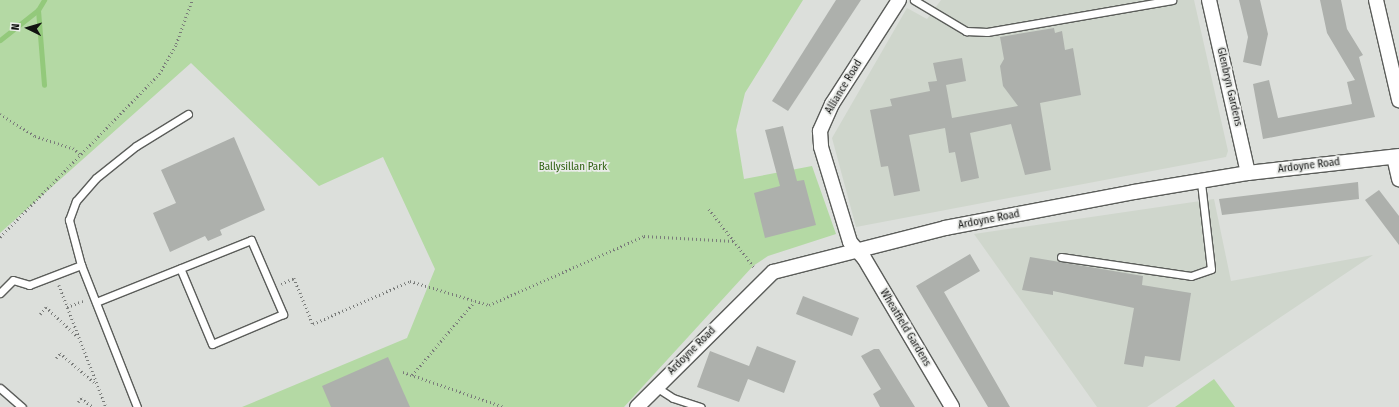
<!DOCTYPE html>
<html>
<head>
<meta charset="utf-8">
<style>
  body { margin:0 }
  #map { position:relative; width:1399px; height:407px; overflow:hidden; background:#dcdfdb; font-family:"Fira Sans Condensed",sans-serif }
  div>[style] { position:absolute }
  .built>* { inset:0; background:#cfd6cc }
  .green>* { inset:0; background:#b4d9a4 }
  .stream>* { height:5px; margin:-2.5px; padding:0 2.5px; transform-origin:2.5px; border-radius:2.5px; background:#93c97b }
  .building>* { inset:0; background:#adb0ac }
  .path>* { height:2.5px; margin-top:-1.25px; transform-origin:0; background:repeating-linear-gradient(90deg,#7a7c7a 0 1px,transparent 0 4px) }
  .roads { filter:drop-shadow(1px 0 #5b5d5a) drop-shadow(-1px 0 #5b5d5a) drop-shadow(0 1px #5b5d5a) drop-shadow(0 -1px #5b5d5a) }
  .service>* { height:7px; margin:-3.5px; padding:0 3.5px; transform-origin:3.5px; border-radius:3.5px; background:#fff }
  .minor>* { height:14px; margin:-7px; padding:0 7px; transform-origin:7px; border-radius:7px; background:#fff }
  span { translate:-50% -50%; white-space:nowrap; text-align:center; line-height:1.15; -webkit-text-stroke:3.5px #eaece9; paint-order:stroke }
  .street-label { font-size:11px; color:#111211 }
  .park-label { font-size:11px; color:#316214 }
  .north { position:absolute; left:8px; top:8px; width:40px; height:40px; -webkit-text-stroke:3px #eaece9; paint-order:stroke; rotate:275deg; font-size:11px; font-weight:700; line-height:16px; text-align:center; color:#111211 }
  .north::after { content:''; display:block; margin:auto; width:14px; height:18px; background:#111211; clip-path:polygon(50% 0,100% 100%,50% 72%,0 100%) }
</style>
</head>
<body>
<div id="map">
  <div class="built">
    <i style="clip-path:polygon(941px 0,1194px 0,1228px 151px,1226px 157px,856px 227px,832px 138px,907px 8px,927px 19px)"></i>
    <i style="clip-path:polygon(1214px 199px,1231px 281px,1373px 255px,1147px 407px,1097px 407px,974px 234px)"></i>
  </div>
  <div class="green">
    <i style="clip-path:polygon(0 0,803px 0,745px 93px,736px 130px,744px 179px,812px 166px,836px 234px,768px 256px,753px 266px,624px 407px,242px 407px,407px 338px,435px 269px,383px 157px,319px 186px,191px 63px,0 233px)"></i>
    <i style="clip-path:polygon(1214px 379px,1235px 407px,1175px 407px)"></i>
  </div>
  <div class="stream">
    <i style="left:38px;top:10px;width:75px;rotate:85.4deg"></i>
    <i style="left:0;top:40px;width:48px;rotate:-38.3deg"></i>
    <i style="left:38px;top:10px;width:12px;rotate:-59deg"></i>
  </div>
  <div class="building">
    <i style="clip-path:polygon(836px 0,861px 0,788px 111px,772px 101px)"></i>
    <i style="clip-path:polygon(1239px 0,1260px 0,1268px 34px,1261px 66px,1243px 62px,1248px 37px)"></i>
    <i style="clip-path:polygon(1320px 0,1341px 0,1347px 29px,1363px 55px,1359px 57px,1375px 117px,1263px 139px,1253px 84px,1269px 80px,1278px 118px,1352px 104px,1347px 82px,1355px 80px,1327px 33px)"></i>
    <i style="clip-path:polygon(1054px 28px,1055px 33px,1062px 31px,1065px 50px,1073px 48px,1081px 95px,1040px 103px,1051px 170px,1025px 175px,1011px 124px,970px 133px,979px 178px,961px 182px,955px 152px,949px 153px,945px 128px,909px 135px,920px 191px,894px 196px,888px 166px,881px 167px,870px 110px,892px 106px,890px 99px,930px 91px,928px 82px,937px 81px,933px 63px,962px 58px,966px 81px,946px 85px,952px 118px,1018px 106px,1003px 86px,1000px 66px,1004px 59px,1000px 37px)"></i>
    <i style="clip-path:polygon(783px 126px,797px 181px,804px 180px,816px 225px,765px 238px,754px 193px,780px 186px,765px 130px)"></i>
    <i style="clip-path:polygon(234px 137px,265px 210px,220px 230px,222px 235px,208px 241px,205px 236px,170px 252px,153px 213px,176px 203px,161px 170px)"></i>
    <i style="clip-path:polygon(1358px 182px,1359px 199px,1222px 215px,1219px 199px)"></i>
    <i style="clip-path:polygon(1379px 190px,1399px 216px,1399px 245px,1365px 200px)"></i>
    <i style="clip-path:polygon(970px 254px,980px 271px,944px 292px,1010px 407px,988px 407px,916px 286px)"></i>
    <i style="clip-path:polygon(1030px 257px,1143px 276px,1142px 285px,1191px 293px,1180px 361px,1145px 356px,1143px 367px,1124px 364px,1134px 308px,1053px 291px,1053px 295px,1022px 290px)"></i>
    <i style="clip-path:polygon(803px 296px,859px 318px,852px 336px,796px 314px)"></i>
    <i style="clip-path:polygon(757px 346px,796px 361px,784px 393px,748px 379px,739px 402px,697px 387px,710px 351px,749px 366px)"></i>
    <i style="clip-path:polygon(874px 349px,879px 349px,915px 407px,880px 407px,873px 394px,881px 389px,861px 356px)"></i>
    <i style="clip-path:polygon(388px 357px,410px 407px,331px 407px,322px 386px)"></i>
  </div>
  <div class="path">
    <i style="left:0;top:114px;width:41px;rotate:32.2deg"></i>
    <i style="left:35px;top:136px;width:40px;rotate:18deg"></i>
    <i style="left:73px;top:148px;width:11px;rotate:41deg"></i>
    <i style="left:709px;top:209px;width:75px;rotate:52.1deg"></i>
    <i style="left:0;top:237px;width:228px;rotate:-45.7deg"></i>
    <i style="left:159px;top:74px;width:34px;rotate:-60deg"></i>
    <i style="left:176px;top:44px;width:47px;rotate:-70deg"></i>
    <i style="left:281px;top:284px;width:14px;rotate:-25deg"></i>
    <i style="left:294px;top:278px;width:50px;rotate:67.6deg"></i>
    <i style="left:313px;top:324px;width:106px;rotate:-23.9deg"></i>
    <i style="left:410px;top:281px;width:83px;rotate:16.9deg"></i>
    <i style="left:489px;top:305px;width:170px;rotate:-24deg"></i>
    <i style="left:644px;top:236px;width:90px;rotate:3.2deg"></i>
    <i style="left:59px;top:285px;width:131px;rotate:68.9deg"></i>
    <i style="left:67px;top:307px;width:17px;rotate:-21deg"></i>
    <i style="left:40px;top:314px;width:9px;rotate:-49deg"></i>
    <i style="left:46px;top:307px;width:42px;rotate:43.1deg"></i>
    <i style="left:56px;top:358px;width:6px;rotate:-51deg"></i>
    <i style="left:60px;top:353px;width:46px;rotate:40.6deg"></i>
    <i style="left:403px;top:372px;width:107px;rotate:19.1deg"></i>
    <i style="left:412px;top:375px;width:96px;rotate:-49.7deg"></i>
    <i style="left:78px;top:402px;width:5px;rotate:-53deg"></i>
    <i style="left:81px;top:398px;width:15px;rotate:37deg"></i>
  </div>
  <div class="roads">
    <div class="service">
      <i style="left:914px;top:0;width:61px;rotate:30.8deg"></i>
      <i style="left:966px;top:31px;width:21px;rotate:3deg"></i>
      <i style="left:987px;top:32px;width:188px;rotate:-9.8deg"></i>
      <i style="left:1061px;top:257px;width:131px;rotate:8.3deg"></i>
      <i style="left:1191px;top:276px;width:21px;rotate:-19deg"></i>
      <i style="left:1211px;top:269px;width:87px;rotate:-96.6deg"></i>
      <i style="left:0;top:293px;width:18px;rotate:-45deg"></i>
      <i style="left:13px;top:280px;width:17px;rotate:17deg"></i>
      <i style="left:29px;top:285px;width:56px;rotate:-21deg"></i>
      <i style="left:96px;top:302px;width:167px;rotate:-21.8deg"></i>
      <i style="left:251px;top:240px;width:81px;rotate:66.6deg"></i>
      <i style="left:283px;top:314px;width:77px;rotate:157.1deg"></i>
      <i style="left:212px;top:344px;width:82px;rotate:-112.8deg"></i>
      <i style="left:656px;top:387px;width:20px;rotate:33deg"></i>
      <i style="left:673px;top:398px;width:29px;rotate:18deg"></i>
      <i style="left:0;top:388px;width:29px;rotate:41deg"></i>
      <i style="left:137px;top:407px;width:153px;rotate:-111.5deg"></i>
      <i style="left:81px;top:265px;width:47px;rotate:-104.9deg"></i>
      <i style="left:69px;top:220px;width:20px;rotate:-70deg"></i>
      <i style="left:76px;top:201px;width:30px;rotate:-49deg"></i>
      <i style="left:96px;top:178px;width:51px;rotate:-38.7deg"></i>
      <i style="left:136px;top:146px;width:61px;rotate:-31.6deg"></i>
    </div>
    <div class="minor">
      <i style="left:899px;top:0;width:124px;rotate:122.8deg"></i>
      <i style="left:832px;top:104px;width:30px;rotate:114deg"></i>
      <i style="left:820px;top:131px;width:16px;rotate:86deg"></i>
      <i style="left:821px;top:147px;width:99px;rotate:73deg"></i>
      <i style="left:850px;top:242px;width:21px;rotate:49deg"></i>
      <i style="left:864px;top:258px;width:173px;rotate:59.4deg"></i>
      <i style="left:1209px;top:0;width:177px;rotate:77.3deg"></i>
      <i style="left:1376px;top:0;width:103px;rotate:77deg"></i>
      <i style="left:1394px;top:157px;width:23px;rotate:77deg"></i>
      <i style="left:637px;top:407px;width:192px;rotate:-44.8deg"></i>
      <i style="left:773px;top:272px;width:178px;rotate:-14.3deg"></i>
      <i style="left:945px;top:228px;width:192px;rotate:-10.8deg"></i>
      <i style="left:1134px;top:192px;width:116px;rotate:-9.5deg"></i>
      <i style="left:1248px;top:173px;width:152px;rotate:-6.4deg"></i>
    </div>
  </div>
  <div class="street-label">
    <span style="left:844px;top:87px;rotate:-59deg">Alliance Road</span>
    <span style="left:1229px;top:87px;rotate:77deg">Glenbryn Gardens</span>
    <span style="left:1309px;top:166px;rotate:-7deg">Ardoyne Road</span>
    <span style="left:989px;top:220px;rotate:-11deg">Ardoyne Road</span>
    <span style="left:905px;top:328px;rotate:59deg">Wheatfield Gardens</span>
    <span style="left:692px;top:351px;rotate:-45deg">Ardoyne Road</span>
  </div>
  <div class="park-label">
    <span style="left:573px;top:167px">Ballysillan Park</span>
  </div>
  <div class="north">N</div>
</div>
</body>
</html>
